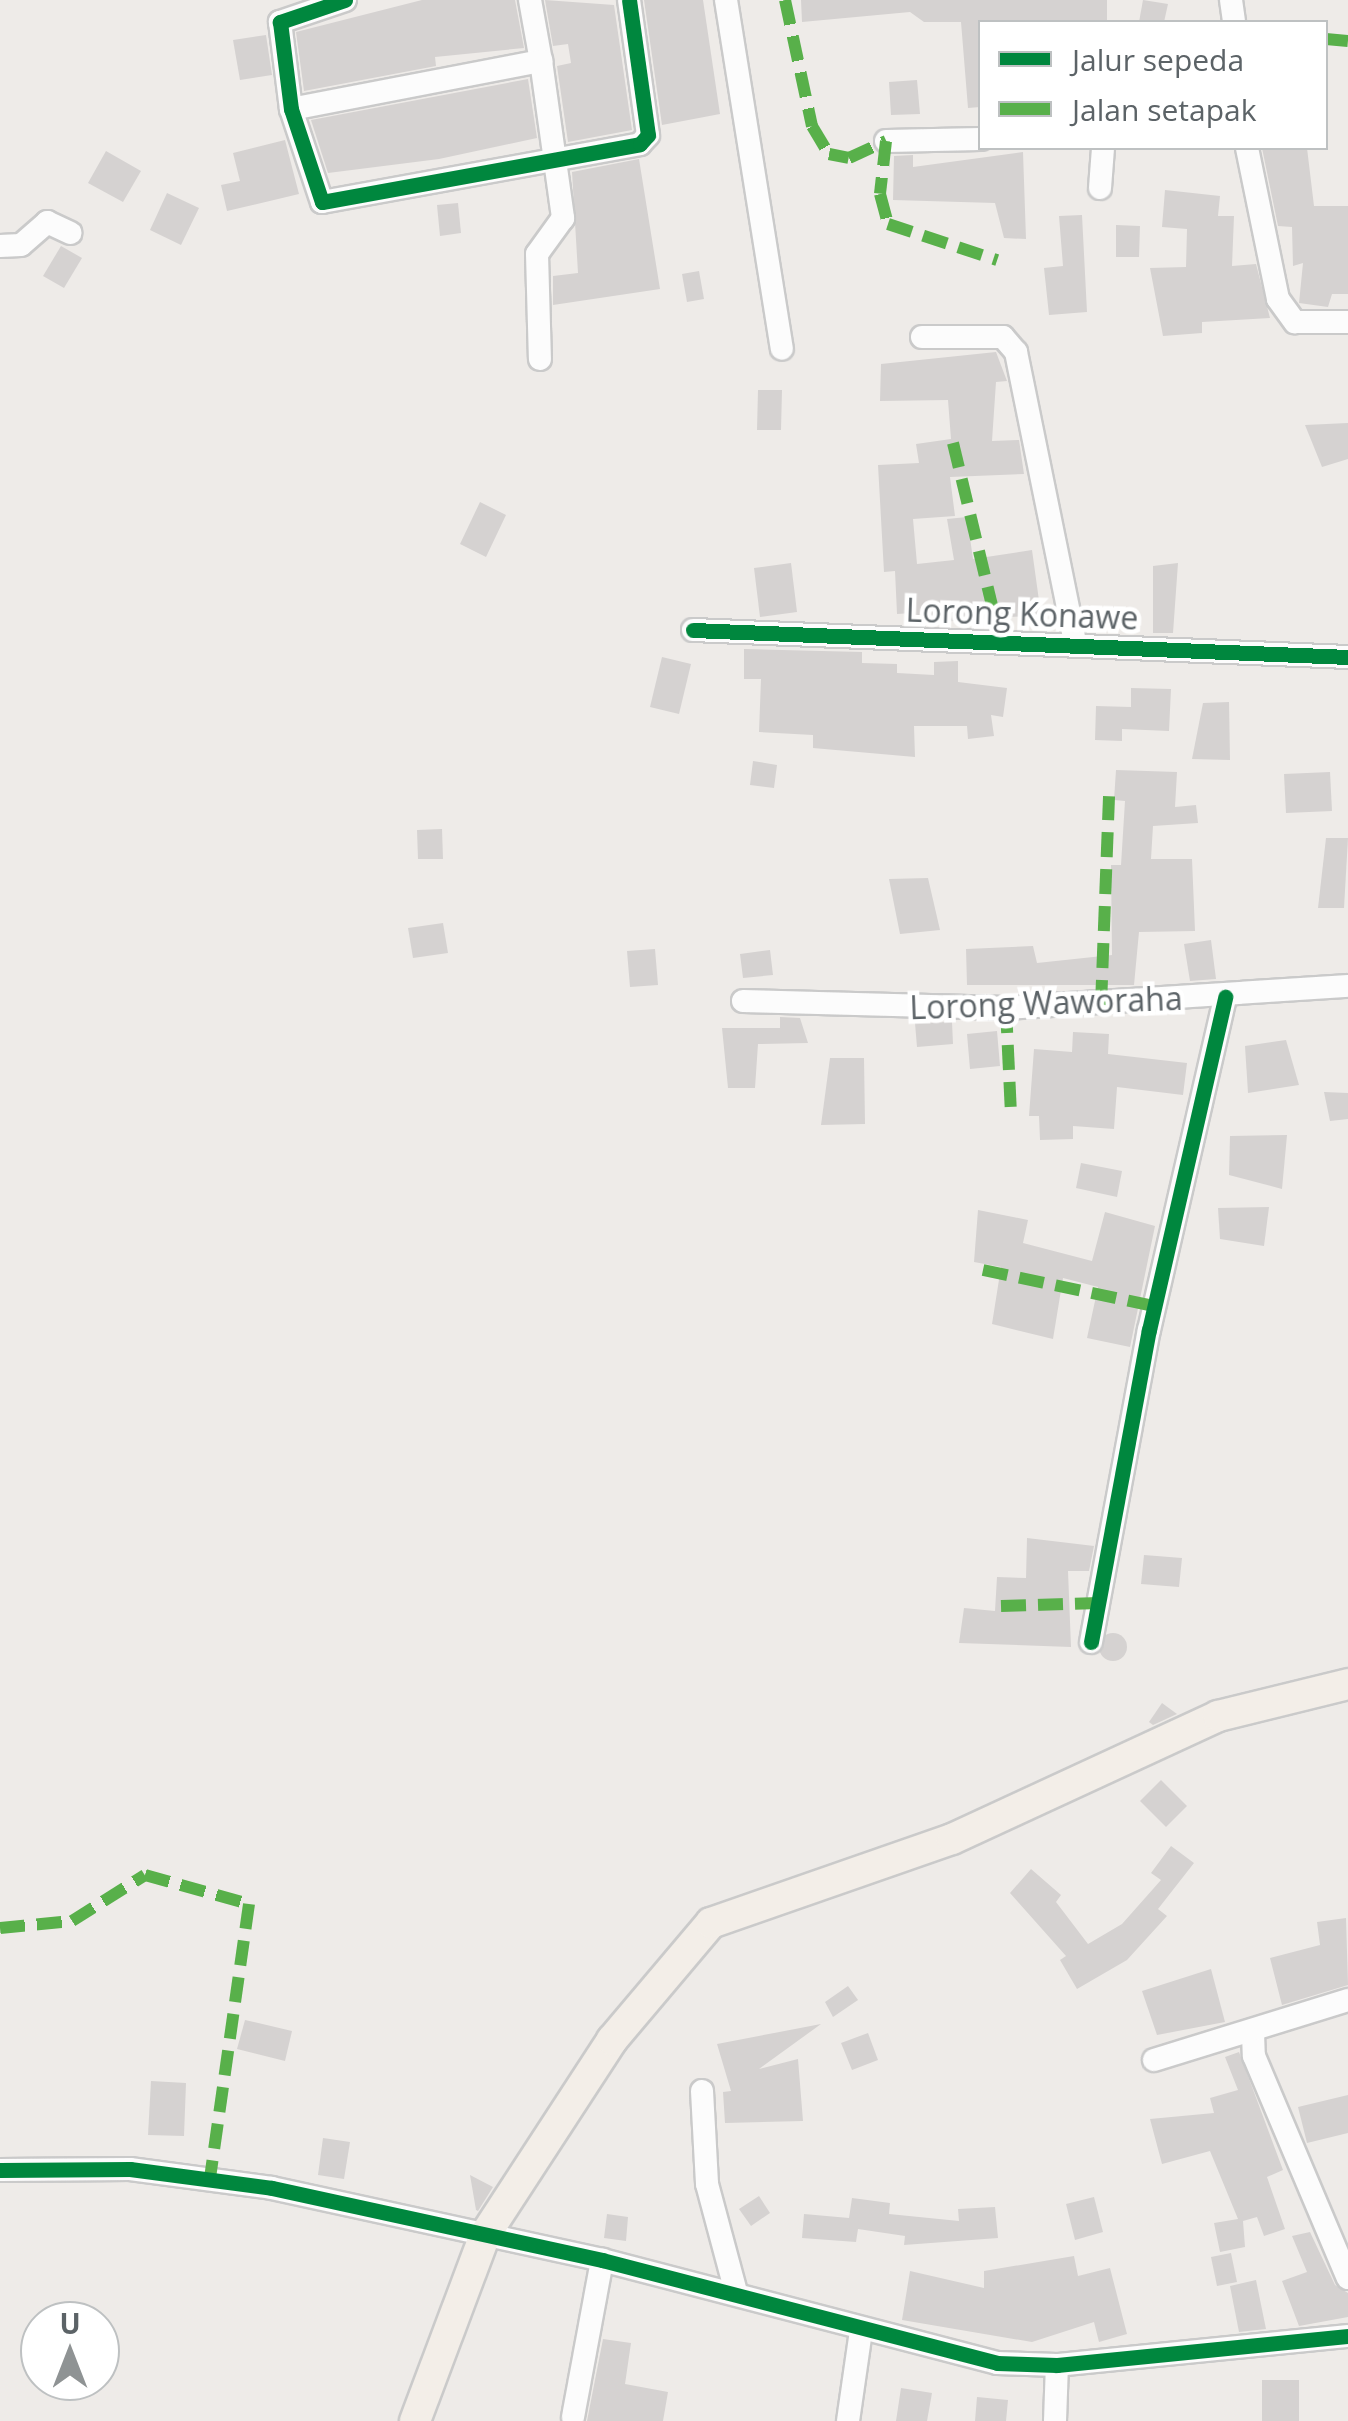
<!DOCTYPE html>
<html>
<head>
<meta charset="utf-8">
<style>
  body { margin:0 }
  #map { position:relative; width:1348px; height:2421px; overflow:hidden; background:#eeebe8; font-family:"Open Sans",sans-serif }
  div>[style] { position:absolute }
  .building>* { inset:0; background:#d5d2d1 }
  .round { border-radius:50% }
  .roads { filter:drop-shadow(2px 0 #cacaca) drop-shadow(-2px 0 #cacaca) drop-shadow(0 2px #cacaca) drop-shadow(0 -2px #cacaca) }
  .minor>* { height:22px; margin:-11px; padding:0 11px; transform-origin:11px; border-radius:11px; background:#fcfcfc }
  .major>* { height:30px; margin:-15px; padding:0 15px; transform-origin:15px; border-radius:15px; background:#f3eee8 }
  .quiet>* { height:12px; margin-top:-6px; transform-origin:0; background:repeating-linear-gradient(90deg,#58b04a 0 25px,transparent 0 37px) }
  .cycleway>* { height:15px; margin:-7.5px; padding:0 7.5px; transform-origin:7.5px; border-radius:7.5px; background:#00873e }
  span { translate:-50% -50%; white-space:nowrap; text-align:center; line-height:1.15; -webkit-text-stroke:9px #fff; paint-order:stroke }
  .street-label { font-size:32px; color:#5c6367 }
  .legend { position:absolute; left:978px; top:20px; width:350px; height:130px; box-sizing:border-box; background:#fff; border:2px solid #bec1c2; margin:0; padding:12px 18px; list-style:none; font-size:30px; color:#5c6367 }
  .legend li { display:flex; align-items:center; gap:20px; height:50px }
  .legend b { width:50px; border:2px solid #bec1c2 }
  .north { position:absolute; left:20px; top:2301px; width:100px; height:100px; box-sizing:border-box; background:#fff; border:2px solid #bec1c2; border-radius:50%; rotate:0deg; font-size:28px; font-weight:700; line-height:40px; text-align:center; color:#5c6367 }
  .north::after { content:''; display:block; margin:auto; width:35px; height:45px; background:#8f9394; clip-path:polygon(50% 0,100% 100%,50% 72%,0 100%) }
</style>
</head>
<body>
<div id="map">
  <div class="building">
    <i style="clip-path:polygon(422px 0,515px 0,524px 48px,435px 57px,436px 66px,304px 91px,296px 32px)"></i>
    <i style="clip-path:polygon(545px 0,614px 5px,632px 130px,568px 142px,557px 66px,571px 63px,568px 44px,553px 46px)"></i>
    <i style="clip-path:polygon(644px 0,703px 0,720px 114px,662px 125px)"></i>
    <i style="clip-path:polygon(801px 0,1107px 0,1107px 22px,980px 22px,980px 107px,968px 108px,961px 22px,924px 22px,910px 12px,802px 22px)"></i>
    <i style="clip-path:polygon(1143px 0,1168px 4px,1164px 22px,1139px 22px)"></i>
    <i style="clip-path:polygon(266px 35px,272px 75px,240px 80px,233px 40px)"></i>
    <i style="clip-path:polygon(528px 79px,537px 138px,439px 159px,328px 173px,311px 120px)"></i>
    <i style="clip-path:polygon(917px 80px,920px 114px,891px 115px,889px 82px)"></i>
    <i style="clip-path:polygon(285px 140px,299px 194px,227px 211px,221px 185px,240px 181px,233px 153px)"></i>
    <i style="clip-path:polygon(1262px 148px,1307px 148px,1314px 206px,1348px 206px,1348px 294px,1332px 294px,1328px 307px,1299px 303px,1303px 263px,1293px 266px,1292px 227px,1278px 226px)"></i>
    <i style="clip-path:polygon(106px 151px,141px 171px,123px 202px,88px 183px)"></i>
    <i style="clip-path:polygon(1023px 152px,1026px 239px,1004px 238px,995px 203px,893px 200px,894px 156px,913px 155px,913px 167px)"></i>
    <i style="clip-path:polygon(639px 159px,660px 289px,553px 305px,553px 276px,578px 273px,572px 172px)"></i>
    <i style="clip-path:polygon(1165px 190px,1220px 196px,1218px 216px,1234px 216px,1232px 266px,1256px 264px,1270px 318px,1202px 322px,1202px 333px,1163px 336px,1150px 268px,1186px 267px,1187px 229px,1162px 227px)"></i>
    <i style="clip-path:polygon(167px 193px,199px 208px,181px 245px,150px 230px)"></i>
    <i style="clip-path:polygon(458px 203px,461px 233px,440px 236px,437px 205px)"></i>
    <i style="clip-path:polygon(1082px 215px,1087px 312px,1049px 315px,1044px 268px,1063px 266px,1059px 216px)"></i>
    <i style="clip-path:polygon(1116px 225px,1140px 226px,1139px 257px,1116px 257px)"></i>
    <i style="clip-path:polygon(61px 246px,82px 258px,64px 288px,43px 276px)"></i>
    <i style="clip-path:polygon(699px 271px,704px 299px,687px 302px,682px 274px)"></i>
    <i style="clip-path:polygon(996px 352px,1007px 381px,996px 382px,992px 441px,1019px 440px,1024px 474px,950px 477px,955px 516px,913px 519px,917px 564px,954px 560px,947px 519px,967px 517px,973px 559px,1032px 550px,1041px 615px,912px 624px,912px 613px,897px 614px,895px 571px,884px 572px,878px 465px,919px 463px,916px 444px,951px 439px,948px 400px,880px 401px,881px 364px)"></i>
    <i style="clip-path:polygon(758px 390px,782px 390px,781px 430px,757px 430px)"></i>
    <i style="clip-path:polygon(1348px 423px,1348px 459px,1322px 467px,1305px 425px)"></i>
    <i style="clip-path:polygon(480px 502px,506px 515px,486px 557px,460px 544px)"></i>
    <i style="clip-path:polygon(791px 563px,797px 612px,760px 617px,754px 568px)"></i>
    <i style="clip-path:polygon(1178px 563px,1173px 633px,1153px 633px,1153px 566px)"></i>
    <i style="clip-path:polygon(744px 649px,862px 652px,862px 663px,897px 664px,897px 673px,934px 675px,934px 662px,958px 661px,958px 682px,1007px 688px,1003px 717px,991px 715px,994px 736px,968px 739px,967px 726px,914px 726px,915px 757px,813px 748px,813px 735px,759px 732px,761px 679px,744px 679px)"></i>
    <i style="clip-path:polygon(662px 657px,691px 664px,679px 714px,650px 707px)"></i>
    <i style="clip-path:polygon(1131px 688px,1171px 689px,1169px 731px,1122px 729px,1122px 741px,1095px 740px,1096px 706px,1131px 707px)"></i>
    <i style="clip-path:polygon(1229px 702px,1230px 760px,1192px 759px,1203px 703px)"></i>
    <i style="clip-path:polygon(753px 761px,777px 765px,774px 788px,750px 785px)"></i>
    <i style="clip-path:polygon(1116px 770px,1177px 772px,1175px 807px,1196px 805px,1198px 823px,1153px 826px,1151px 859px,1192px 859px,1195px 931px,1139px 932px,1134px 985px,967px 985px,966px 949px,1033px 946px,1037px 963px,1112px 955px,1111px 865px,1121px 865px,1125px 801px,1114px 800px)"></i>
    <i style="clip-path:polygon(1330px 772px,1332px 811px,1286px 813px,1284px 774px)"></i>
    <i style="clip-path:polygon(442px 829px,443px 859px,418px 859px,417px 830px)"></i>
    <i style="clip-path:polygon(1326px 838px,1348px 838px,1344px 908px,1318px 908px)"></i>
    <i style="clip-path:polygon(928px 878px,940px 930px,900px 934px,889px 879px)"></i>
    <i style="clip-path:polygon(443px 923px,448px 953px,413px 958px,408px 928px)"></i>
    <i style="clip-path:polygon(1211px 940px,1216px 979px,1190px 981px,1184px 944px)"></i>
    <i style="clip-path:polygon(655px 949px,658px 985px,630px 987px,627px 951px)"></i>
    <i style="clip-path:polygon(770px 950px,773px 975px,743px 978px,740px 954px)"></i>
    <i style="clip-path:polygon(780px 1017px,800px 1018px,808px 1043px,758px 1044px,755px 1088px,728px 1088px,722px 1028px,780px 1028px)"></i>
    <i style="clip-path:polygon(952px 1022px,953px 1044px,917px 1047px,915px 1023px)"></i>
    <i style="clip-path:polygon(997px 1031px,1000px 1066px,970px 1069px,967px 1034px)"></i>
    <i style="clip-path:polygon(1073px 1032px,1109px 1034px,1108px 1054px,1187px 1063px,1183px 1095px,1117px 1087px,1114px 1129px,1073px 1126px,1073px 1139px,1040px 1140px,1039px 1116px,1029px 1116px,1034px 1049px,1072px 1052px)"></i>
    <i style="clip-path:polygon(1286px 1040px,1299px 1085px,1248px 1093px,1245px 1046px)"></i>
    <i style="clip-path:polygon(830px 1058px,864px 1058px,865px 1124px,821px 1125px)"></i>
    <i style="clip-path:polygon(1324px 1092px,1348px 1093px,1348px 1119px,1330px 1121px)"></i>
    <i style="clip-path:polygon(1287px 1135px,1282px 1189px,1229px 1175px,1230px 1136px)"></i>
    <i style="clip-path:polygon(1081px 1163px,1122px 1171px,1117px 1197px,1076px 1188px)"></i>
    <i style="clip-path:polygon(1269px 1207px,1264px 1246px,1220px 1239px,1218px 1208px)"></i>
    <i style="clip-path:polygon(978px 1210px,1028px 1220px,1023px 1243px,1092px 1261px,1105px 1212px,1155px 1226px,1130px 1347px,1087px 1338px,1098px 1287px,1063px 1278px,1053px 1339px,992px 1324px,1001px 1267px,974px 1262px)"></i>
    <i style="clip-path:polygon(1027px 1538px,1094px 1546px,1089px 1571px,1068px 1571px,1071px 1647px,959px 1643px,964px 1608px,995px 1611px,997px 1577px,1026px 1578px)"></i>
    <i style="clip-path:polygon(1144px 1555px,1182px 1558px,1179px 1587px,1141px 1584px)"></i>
    <i class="round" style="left:1099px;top:1633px;width:28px;height:28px"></i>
    <i style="clip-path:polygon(1162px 1703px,1177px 1714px,1153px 1725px,1149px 1722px)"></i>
    <i style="clip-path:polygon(1161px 1780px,1187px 1806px,1166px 1827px,1140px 1801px)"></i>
    <i style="clip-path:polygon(1171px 1846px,1194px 1863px,1158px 1909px,1167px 1916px,1127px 1960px,1077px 1989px,1060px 1960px,1066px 1956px,1010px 1893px,1031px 1869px,1061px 1895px,1056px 1902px,1088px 1944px,1122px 1924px,1161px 1880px,1151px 1873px)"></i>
    <i style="clip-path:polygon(1346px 1918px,1348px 1985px,1282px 2005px,1270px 1958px,1320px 1945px,1317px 1922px)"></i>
    <i style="clip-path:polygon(1211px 1969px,1225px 2022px,1157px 2035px,1142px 1991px)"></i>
    <i style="clip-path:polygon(848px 1986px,858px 2000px,833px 2017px,825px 2002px)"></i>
    <i style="clip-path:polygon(245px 2020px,292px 2031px,285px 2061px,237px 2049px)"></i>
    <i style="clip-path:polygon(821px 2024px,759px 2069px,798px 2059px,803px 2121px,725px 2123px,723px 2092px,731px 2091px,717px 2044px)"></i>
    <i style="clip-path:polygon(868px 2033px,878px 2060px,852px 2070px,841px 2043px)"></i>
    <i style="clip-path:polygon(1239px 2052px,1283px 2170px,1267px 2177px,1285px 2229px,1264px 2236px,1257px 2217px,1243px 2221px,1245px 2247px,1220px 2252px,1214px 2223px,1238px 2219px,1210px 2151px,1162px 2164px,1150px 2119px,1214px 2113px,1210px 2098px,1238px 2090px,1225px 2057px)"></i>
    <i style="clip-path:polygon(151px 2081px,186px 2083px,184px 2136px,148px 2135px)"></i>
    <i style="clip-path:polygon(1348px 2095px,1348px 2133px,1307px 2143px,1298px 2107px)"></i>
    <i style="clip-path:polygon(323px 2138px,350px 2142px,344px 2179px,318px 2175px)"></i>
    <i style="clip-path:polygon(470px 2175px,493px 2187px,478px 2211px,476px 2210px)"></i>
    <i style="clip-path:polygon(759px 2196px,770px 2213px,751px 2226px,739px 2209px)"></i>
    <i style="clip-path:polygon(1094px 2197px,1103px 2232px,1075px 2240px,1066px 2204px)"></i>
    <i style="clip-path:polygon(852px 2198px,890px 2203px,889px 2214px,959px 2221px,958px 2209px,995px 2207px,998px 2238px,904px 2245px,905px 2236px,858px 2229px,856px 2242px,802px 2238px,804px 2214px,849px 2218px)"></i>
    <i style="clip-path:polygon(607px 2214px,628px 2217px,626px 2241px,604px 2238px)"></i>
    <i style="clip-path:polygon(1310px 2232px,1335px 2285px,1348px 2293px,1348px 2317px,1299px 2326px,1282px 2281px,1307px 2272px,1292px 2236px)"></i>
    <i style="clip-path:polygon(1231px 2253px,1237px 2282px,1217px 2286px,1211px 2257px)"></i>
    <i style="clip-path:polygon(1074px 2256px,1078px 2276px,1110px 2268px,1127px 2334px,1099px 2342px,1094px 2322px,1032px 2342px,902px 2320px,910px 2271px,984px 2288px,984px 2271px)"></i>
    <i style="clip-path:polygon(1256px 2280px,1266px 2329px,1239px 2332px,1230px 2286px)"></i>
    <i style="clip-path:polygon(603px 2339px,631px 2343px,625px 2384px,668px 2392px,663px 2421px,587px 2421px)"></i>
    <i style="clip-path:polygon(1262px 2380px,1299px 2380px,1299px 2421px,1262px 2421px)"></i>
    <i style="clip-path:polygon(901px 2388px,932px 2393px,927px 2421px,896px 2421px)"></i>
    <i style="clip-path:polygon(977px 2397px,1008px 2400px,1006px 2421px,975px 2421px)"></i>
  </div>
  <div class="roads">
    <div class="minor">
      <i style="left:345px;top:0;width:69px;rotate:161.3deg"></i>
      <i style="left:280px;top:22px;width:88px;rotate:82.8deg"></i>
      <i style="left:291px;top:109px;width:98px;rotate:71.6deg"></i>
      <i style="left:322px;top:202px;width:323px;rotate:-10.3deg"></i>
      <i style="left:640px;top:144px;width:12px;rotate:-48deg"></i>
      <i style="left:648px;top:135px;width:136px;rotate:-98deg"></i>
      <i style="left:530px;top:0;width:62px;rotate:79.8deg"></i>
      <i style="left:726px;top:0;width:353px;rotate:80.9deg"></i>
      <i style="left:1231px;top:0;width:22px;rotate:82deg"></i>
      <i style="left:291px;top:109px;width:255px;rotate:-10.9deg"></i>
      <i style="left:541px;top:61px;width:159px;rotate:82deg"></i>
      <i style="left:563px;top:218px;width:44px;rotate:125.8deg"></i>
      <i style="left:537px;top:254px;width:105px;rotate:88.4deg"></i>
      <i style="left:886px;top:141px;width:95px;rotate:-1.2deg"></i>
      <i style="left:1247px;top:148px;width:154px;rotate:78.4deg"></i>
      <i style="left:1278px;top:299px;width:29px;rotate:54deg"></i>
      <i style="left:1295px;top:322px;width:53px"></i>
      <i style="left:1100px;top:188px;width:40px;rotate:-85.7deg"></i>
      <i style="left:0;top:246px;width:21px;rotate:-3deg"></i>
      <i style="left:21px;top:245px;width:35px;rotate:-41deg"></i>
      <i style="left:47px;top:222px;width:26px;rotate:25deg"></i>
      <i style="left:922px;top:337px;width:81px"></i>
      <i style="left:1003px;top:337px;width:20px;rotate:49deg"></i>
      <i style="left:1016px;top:352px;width:296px;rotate:78.5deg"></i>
      <i style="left:693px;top:630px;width:656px;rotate:2.36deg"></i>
      <i style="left:743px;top:1001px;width:263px;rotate:1.5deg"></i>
      <i style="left:1006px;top:1008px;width:343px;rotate:-3.7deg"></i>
      <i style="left:1091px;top:1642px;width:317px;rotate:-79.5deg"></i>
      <i style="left:1149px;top:1330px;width:342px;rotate:-77.1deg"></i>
      <i style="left:1253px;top:2033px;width:23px;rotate:88deg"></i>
      <i style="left:1254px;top:2056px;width:241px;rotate:67.1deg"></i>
      <i style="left:1154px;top:2060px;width:203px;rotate:-17.2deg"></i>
      <i style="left:702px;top:2091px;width:93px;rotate:86.9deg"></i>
      <i style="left:707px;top:2184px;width:112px;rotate:75deg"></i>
      <i style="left:0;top:2170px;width:130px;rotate:-0.4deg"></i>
      <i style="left:130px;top:2169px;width:143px;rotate:7.6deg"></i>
      <i style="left:272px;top:2188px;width:338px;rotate:12.3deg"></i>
      <i style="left:602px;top:2260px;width:408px;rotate:14.6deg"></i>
      <i style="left:997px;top:2363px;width:60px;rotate:1.9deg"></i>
      <i style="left:1057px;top:2365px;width:292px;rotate:-5.7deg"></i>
      <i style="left:573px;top:2417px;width:160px;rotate:-79.5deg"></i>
      <i style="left:848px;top:2421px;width:91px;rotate:-81.8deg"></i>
      <i style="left:1055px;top:2421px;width:56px;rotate:-88deg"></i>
    </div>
    <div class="major">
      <i style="left:415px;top:2421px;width:199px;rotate:-69.4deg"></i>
      <i style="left:485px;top:2235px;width:233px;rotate:-56.9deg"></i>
      <i style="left:612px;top:2040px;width:153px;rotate:-49.8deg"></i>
      <i style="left:711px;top:1923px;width:255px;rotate:-19.2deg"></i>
      <i style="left:952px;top:1839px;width:293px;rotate:-24.8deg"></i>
      <i style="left:1218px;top:1716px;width:134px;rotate:-13.8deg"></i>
    </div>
  </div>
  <div class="quiet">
    <i style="left:785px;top:0;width:129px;rotate:77.9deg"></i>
    <i style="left:812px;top:126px;width:33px;rotate:59deg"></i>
    <i style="left:829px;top:154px;width:20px;rotate:11deg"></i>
    <i style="left:849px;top:158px;width:41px;rotate:-24.7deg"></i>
    <i style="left:1326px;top:39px;width:22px;rotate:5deg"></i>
    <i style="left:886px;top:141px;width:53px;rotate:96.5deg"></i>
    <i style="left:880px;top:194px;width:31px;rotate:75deg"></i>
    <i style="left:888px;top:224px;width:115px;rotate:18.3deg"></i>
    <i style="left:953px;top:443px;width:202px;rotate:76.5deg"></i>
    <i style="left:1101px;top:1005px;width:209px;rotate:-87.8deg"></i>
    <i style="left:1006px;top:1008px;width:107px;rotate:87.3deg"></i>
    <i style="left:983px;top:1270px;width:175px;rotate:11.9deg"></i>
    <i style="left:1001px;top:1606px;width:98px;rotate:-1.8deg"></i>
    <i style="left:0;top:1928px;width:72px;rotate:-5.6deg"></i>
    <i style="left:72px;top:1921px;width:86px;rotate:-32.2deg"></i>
    <i style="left:145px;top:1875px;width:108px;rotate:15.6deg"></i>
    <i style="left:249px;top:1904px;width:276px;rotate:98.1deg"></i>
  </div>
  <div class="cycleway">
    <i style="left:345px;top:0;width:69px;rotate:161.3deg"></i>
    <i style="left:280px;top:22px;width:88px;rotate:82.8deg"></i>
    <i style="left:291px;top:109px;width:98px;rotate:71.6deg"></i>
    <i style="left:322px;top:202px;width:323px;rotate:-10.3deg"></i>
    <i style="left:640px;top:144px;width:12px;rotate:-48deg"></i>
    <i style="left:648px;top:135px;width:136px;rotate:-98deg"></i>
    <i style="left:693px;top:630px;width:656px;rotate:2.36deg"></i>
    <i style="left:1091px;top:1642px;width:317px;rotate:-79.5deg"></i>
    <i style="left:1149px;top:1330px;width:342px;rotate:-77.1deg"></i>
    <i style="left:0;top:2170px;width:130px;rotate:-0.4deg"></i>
    <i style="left:130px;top:2169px;width:143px;rotate:7.6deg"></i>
    <i style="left:272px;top:2188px;width:338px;rotate:12.3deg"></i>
    <i style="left:602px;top:2260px;width:408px;rotate:14.6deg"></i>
    <i style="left:997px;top:2363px;width:60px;rotate:1.9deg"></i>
    <i style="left:1057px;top:2365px;width:292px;rotate:-5.7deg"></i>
  </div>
  <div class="street-label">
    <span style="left:1022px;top:614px;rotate:2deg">Lorong Konawe</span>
    <span style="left:1046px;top:1003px;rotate:-2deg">Lorong Waworaha</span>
  </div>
  <ul class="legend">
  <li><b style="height:12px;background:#00873e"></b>Jalur sepeda</li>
  <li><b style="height:12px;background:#58b04a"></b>Jalan setapak</li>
  </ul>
  <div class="north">U</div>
</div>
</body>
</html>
